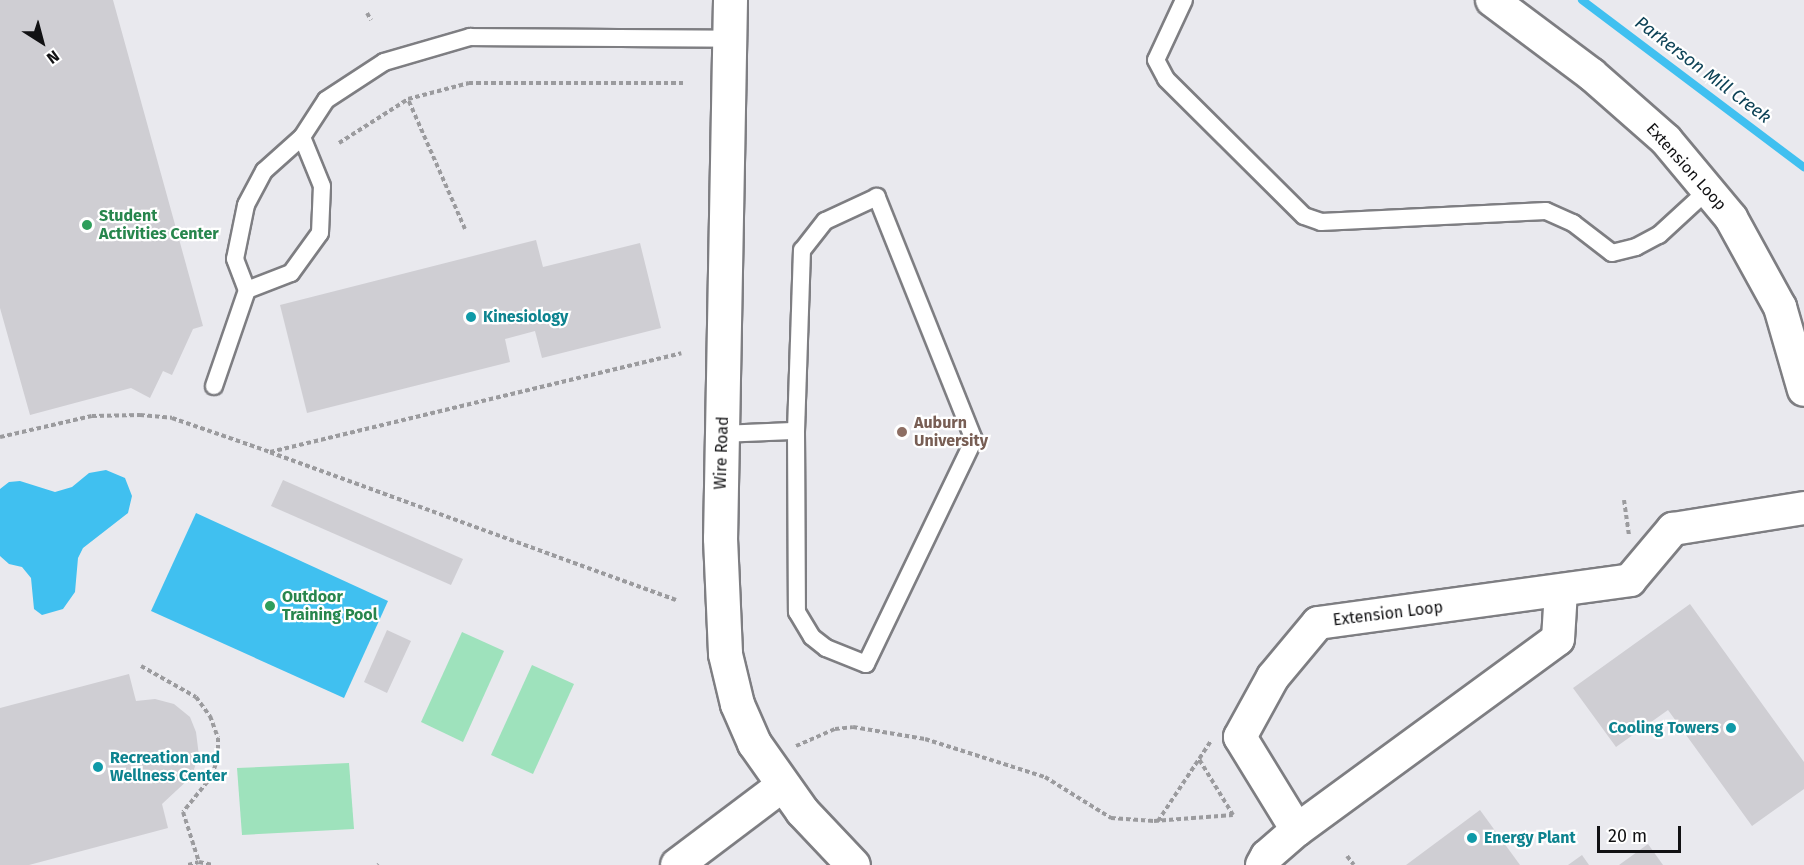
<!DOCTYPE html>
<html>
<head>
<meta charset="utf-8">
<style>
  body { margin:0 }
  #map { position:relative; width:1804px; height:865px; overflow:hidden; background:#e9e9ee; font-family:"Fira Sans",sans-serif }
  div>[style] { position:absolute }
  .green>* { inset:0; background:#9ee2bc }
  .water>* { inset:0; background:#40c0f0 }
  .stream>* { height:8px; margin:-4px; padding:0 4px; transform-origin:4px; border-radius:4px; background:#40c0f0 }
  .building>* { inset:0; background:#cfced3 }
  .path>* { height:4px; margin-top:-2px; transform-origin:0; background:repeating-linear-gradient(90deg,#9b9b9e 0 4.5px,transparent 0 7.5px) }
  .roads { filter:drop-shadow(2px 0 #7e7e82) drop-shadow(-2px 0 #7e7e82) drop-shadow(0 2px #7e7e82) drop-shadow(0 -2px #7e7e82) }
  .service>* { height:16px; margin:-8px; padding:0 8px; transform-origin:8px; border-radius:8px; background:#fff }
  .minor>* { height:32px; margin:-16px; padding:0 16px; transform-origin:16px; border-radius:16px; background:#fff }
  .tertiary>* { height:33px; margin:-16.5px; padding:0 16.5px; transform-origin:16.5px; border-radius:16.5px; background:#fff }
  .dots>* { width:16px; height:16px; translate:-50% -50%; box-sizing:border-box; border:3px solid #fff; border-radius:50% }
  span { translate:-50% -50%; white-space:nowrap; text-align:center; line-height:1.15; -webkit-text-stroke:4.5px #fff; paint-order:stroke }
  .street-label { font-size:16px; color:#111113 }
  .leisure-label { font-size:16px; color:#27864d; font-weight:700 }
  .left { translate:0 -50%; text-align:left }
  .culture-label { font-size:16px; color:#0d838f; font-weight:700 }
  .right { translate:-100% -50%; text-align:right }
  .education-label { font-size:16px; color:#785e54; font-weight:700 }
  .water-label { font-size:18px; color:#0e4357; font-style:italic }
  .north { position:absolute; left:12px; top:12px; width:60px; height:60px; -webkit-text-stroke:4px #fff; paint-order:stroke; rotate:144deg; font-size:16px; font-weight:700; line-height:24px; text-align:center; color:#111113 }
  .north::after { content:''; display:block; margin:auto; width:21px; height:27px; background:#111113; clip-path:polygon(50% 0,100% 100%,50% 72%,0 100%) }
  .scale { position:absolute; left:1597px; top:826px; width:84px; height:27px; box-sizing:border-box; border:3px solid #111113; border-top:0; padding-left:8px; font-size:18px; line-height:21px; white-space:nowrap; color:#111113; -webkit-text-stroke:4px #fff; paint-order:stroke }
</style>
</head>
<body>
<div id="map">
  <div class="green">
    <i style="clip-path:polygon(462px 632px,504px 651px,463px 742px,421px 722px)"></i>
    <i style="clip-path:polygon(532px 665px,574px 684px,533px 774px,491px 755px)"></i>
    <i style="clip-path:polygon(349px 763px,354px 829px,242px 835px,237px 768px)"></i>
  </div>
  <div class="water">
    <i style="clip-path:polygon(106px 470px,125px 478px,132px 496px,128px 513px,83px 548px,78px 558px,75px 592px,63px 609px,42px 615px,34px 609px,31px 578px,22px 567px,9px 564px,0 556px,0 489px,9px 482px,20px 481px,55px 492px,72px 487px,89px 473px)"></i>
    <i style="clip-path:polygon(196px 513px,388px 601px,344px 698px,151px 611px)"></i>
  </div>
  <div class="stream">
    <i style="left:1582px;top:0;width:278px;rotate:37deg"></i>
  </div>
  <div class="building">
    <i style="clip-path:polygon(0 0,113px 0,203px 326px,193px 329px,172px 375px,163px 371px,150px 398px,131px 388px,30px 415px,0 308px)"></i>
    <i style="clip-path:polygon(536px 240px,543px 267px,640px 243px,661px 328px,542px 358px,535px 331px,505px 339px,510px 362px,307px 413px,280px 305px)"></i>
    <i style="clip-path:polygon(283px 480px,463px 559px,451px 585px,271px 506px)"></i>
    <i style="clip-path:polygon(1690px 604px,1804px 762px,1804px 789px,1752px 826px,1668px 710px,1616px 747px,1573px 688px)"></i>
    <i style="clip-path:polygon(387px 630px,411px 641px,387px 693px,364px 682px)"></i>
    <i style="clip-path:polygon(129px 674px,136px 701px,155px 699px,174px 704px,190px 717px,196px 732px,199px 756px,191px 777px,162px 804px,168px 828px,29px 865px,0 865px,0 708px)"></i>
    <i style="clip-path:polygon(1480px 810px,1520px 865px,1406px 865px)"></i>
    <i style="clip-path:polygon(1648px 844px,1663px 865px,1619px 865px)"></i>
    <i style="clip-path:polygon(1582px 855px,1589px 865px,1568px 865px)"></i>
  </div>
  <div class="path">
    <i style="left:367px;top:13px;width:8px;rotate:60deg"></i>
    <i style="left:339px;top:143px;width:82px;rotate:-32.5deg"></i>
    <i style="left:465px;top:229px;width:142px;rotate:-113.7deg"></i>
    <i style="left:408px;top:99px;width:63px;rotate:-14.7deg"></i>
    <i style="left:469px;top:83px;width:217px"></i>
    <i style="left:0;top:437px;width:94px;rotate:-12.9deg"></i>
    <i style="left:92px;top:416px;width:48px;rotate:-1.2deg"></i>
    <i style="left:140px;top:415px;width:32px;rotate:5deg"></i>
    <i style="left:172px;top:418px;width:104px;rotate:19.1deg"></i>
    <i style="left:1624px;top:500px;width:36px;rotate:82deg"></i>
    <i style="left:676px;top:600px;width:432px;rotate:-160deg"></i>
    <i style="left:270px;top:452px;width:423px;rotate:-13.5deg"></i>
    <i style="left:141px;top:666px;width:63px;rotate:29.4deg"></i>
    <i style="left:196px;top:697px;width:24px;rotate:54deg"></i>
    <i style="left:210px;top:716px;width:23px;rotate:70deg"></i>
    <i style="left:218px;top:738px;width:19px;rotate:90deg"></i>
    <i style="left:218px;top:757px;width:20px;rotate:108deg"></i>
    <i style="left:212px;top:776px;width:46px;rotate:128.9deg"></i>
    <i style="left:183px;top:812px;width:52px;rotate:72.3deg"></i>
    <i style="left:796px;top:746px;width:43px;rotate:-23.6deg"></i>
    <i style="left:835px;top:729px;width:18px;rotate:-6deg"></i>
    <i style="left:853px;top:727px;width:73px;rotate:9.5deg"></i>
    <i style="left:925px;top:739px;width:126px;rotate:17.6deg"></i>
    <i style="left:1045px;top:777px;width:78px;rotate:31.8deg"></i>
    <i style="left:1111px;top:818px;width:43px;rotate:4deg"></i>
    <i style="left:1154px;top:821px;width:79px;rotate:-4.3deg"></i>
    <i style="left:1233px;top:815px;width:66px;rotate:-121.3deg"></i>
    <i style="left:1158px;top:821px;width:96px;rotate:-56.5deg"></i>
    <i style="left:1347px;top:856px;width:11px;rotate:52deg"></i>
    <i style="left:188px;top:865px;width:11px;rotate:-15deg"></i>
    <i style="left:199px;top:862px;width:14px;rotate:12deg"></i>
    <i style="left:378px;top:865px;width:1px;rotate:-45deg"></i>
  </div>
  <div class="roads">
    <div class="service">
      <i style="left:1184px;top:0;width:66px;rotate:115deg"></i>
      <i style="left:1156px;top:60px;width:21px;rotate:62deg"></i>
      <i style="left:1166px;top:79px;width:194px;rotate:44.8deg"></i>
      <i style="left:1304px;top:216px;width:18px;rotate:19deg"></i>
      <i style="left:1321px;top:222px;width:225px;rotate:-2.8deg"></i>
      <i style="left:1546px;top:211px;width:30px;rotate:24deg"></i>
      <i style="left:1573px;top:223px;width:49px;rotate:37.6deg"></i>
      <i style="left:1612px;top:253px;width:25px;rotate:-14deg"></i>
      <i style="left:1636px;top:247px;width:26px;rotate:-28deg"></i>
      <i style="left:1659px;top:235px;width:67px;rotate:-42.6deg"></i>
      <i style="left:302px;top:137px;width:51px;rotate:138.2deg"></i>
      <i style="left:264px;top:171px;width:38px;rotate:118deg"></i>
      <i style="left:246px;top:205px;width:55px;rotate:101.5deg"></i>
      <i style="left:235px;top:259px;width:33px;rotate:69deg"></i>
      <i style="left:247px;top:290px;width:47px;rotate:-21.1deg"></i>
      <i style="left:291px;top:273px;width:49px;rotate:-54.1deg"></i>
      <i style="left:320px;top:233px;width:47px;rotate:-87.6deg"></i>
      <i style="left:322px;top:186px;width:53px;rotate:-112.2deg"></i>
      <i style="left:302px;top:137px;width:44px;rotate:-57deg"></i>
      <i style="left:326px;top:100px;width:69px;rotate:-33.2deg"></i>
      <i style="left:384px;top:62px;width:90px;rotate:-16.2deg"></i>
      <i style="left:470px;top:37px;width:259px;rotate:0.4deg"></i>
      <i style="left:214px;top:386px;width:102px;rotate:-71deg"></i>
      <i style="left:723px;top:434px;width:73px;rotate:-2.4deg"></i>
      <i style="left:796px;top:431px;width:181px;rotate:89.7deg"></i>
      <i style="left:797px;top:612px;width:29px;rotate:59deg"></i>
      <i style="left:812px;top:637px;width:18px;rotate:38deg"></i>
      <i style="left:826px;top:648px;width:43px;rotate:21.8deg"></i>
      <i style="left:866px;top:664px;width:249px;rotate:-64.3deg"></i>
      <i style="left:974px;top:440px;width:262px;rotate:-111.8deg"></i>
      <i style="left:877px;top:197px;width:57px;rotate:155.2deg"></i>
      <i style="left:825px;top:221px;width:37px;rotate:128deg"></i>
      <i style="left:802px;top:250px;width:181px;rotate:91.9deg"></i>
    </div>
    <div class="minor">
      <i style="left:1492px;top:0;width:124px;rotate:36.8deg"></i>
      <i style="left:1591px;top:74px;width:100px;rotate:41.3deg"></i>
      <i style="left:1666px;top:140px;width:102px;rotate:50.2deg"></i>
      <i style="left:1731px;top:218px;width:102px;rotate:61.2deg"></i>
      <i style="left:1780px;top:307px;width:86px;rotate:73.9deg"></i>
      <i style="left:1297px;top:830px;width:109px;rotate:-121.5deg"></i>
      <i style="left:1240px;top:737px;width:68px;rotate:-61.2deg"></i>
      <i style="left:1273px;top:677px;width:70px;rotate:-50.2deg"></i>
      <i style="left:1318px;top:623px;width:315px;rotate:-7.8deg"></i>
      <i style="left:1630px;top:580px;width:67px;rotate:-49.9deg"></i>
      <i style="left:1673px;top:529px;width:133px;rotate:-9.1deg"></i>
      <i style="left:677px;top:865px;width:131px;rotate:-37deg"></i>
      <i style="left:1262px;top:865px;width:10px;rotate:-61deg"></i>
      <i style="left:1267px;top:856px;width:40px;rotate:-41deg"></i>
      <i style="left:1297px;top:830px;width:323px;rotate:-36.2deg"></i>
      <i style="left:1558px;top:639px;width:48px;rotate:-86.4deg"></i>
    </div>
    <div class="tertiary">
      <i style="left:730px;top:0;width:538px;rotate:91.06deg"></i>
      <i style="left:720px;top:538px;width:116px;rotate:87.5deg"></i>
      <i style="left:725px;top:654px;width:51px;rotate:76.5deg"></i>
      <i style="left:737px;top:704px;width:43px;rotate:66.4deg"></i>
      <i style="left:754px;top:743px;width:83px;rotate:54.8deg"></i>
      <i style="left:802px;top:811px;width:74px;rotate:46.6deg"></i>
    </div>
  </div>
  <div class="dots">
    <i style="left:87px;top:225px;background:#2e9e5b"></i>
    <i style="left:471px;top:317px;background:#0f9aa8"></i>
    <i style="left:902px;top:432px;background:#8d6e63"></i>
    <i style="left:270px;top:606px;background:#2e9e5b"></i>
    <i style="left:1731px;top:728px;background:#0f9aa8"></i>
    <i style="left:98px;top:767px;background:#0f9aa8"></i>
    <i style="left:1472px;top:838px;background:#0f9aa8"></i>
  </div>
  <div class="street-label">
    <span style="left:1686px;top:167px;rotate:48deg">Extension Loop</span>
    <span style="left:722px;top:453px;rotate:-88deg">Wire Road</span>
    <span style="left:1388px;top:614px;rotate:-7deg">Extension Loop</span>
  </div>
  <div class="leisure-label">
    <span class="left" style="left:99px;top:225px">Student<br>Activities Center</span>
    <span class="left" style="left:282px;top:606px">Outdoor<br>Training Pool</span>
  </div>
  <div class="culture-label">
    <span class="left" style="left:483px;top:317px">Kinesiology</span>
    <span class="right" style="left:1719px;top:728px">Cooling Towers</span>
    <span class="left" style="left:110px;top:767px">Recreation and<br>Wellness Center</span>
    <span class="left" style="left:1484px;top:838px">Energy Plant</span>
  </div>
  <div class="education-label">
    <span class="left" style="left:914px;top:432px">Auburn<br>University</span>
  </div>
  <div class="water-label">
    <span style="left:1703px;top:70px;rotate:37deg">Parkerson Mill Creek</span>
  </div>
  <div class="north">N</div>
  <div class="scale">20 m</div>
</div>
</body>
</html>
